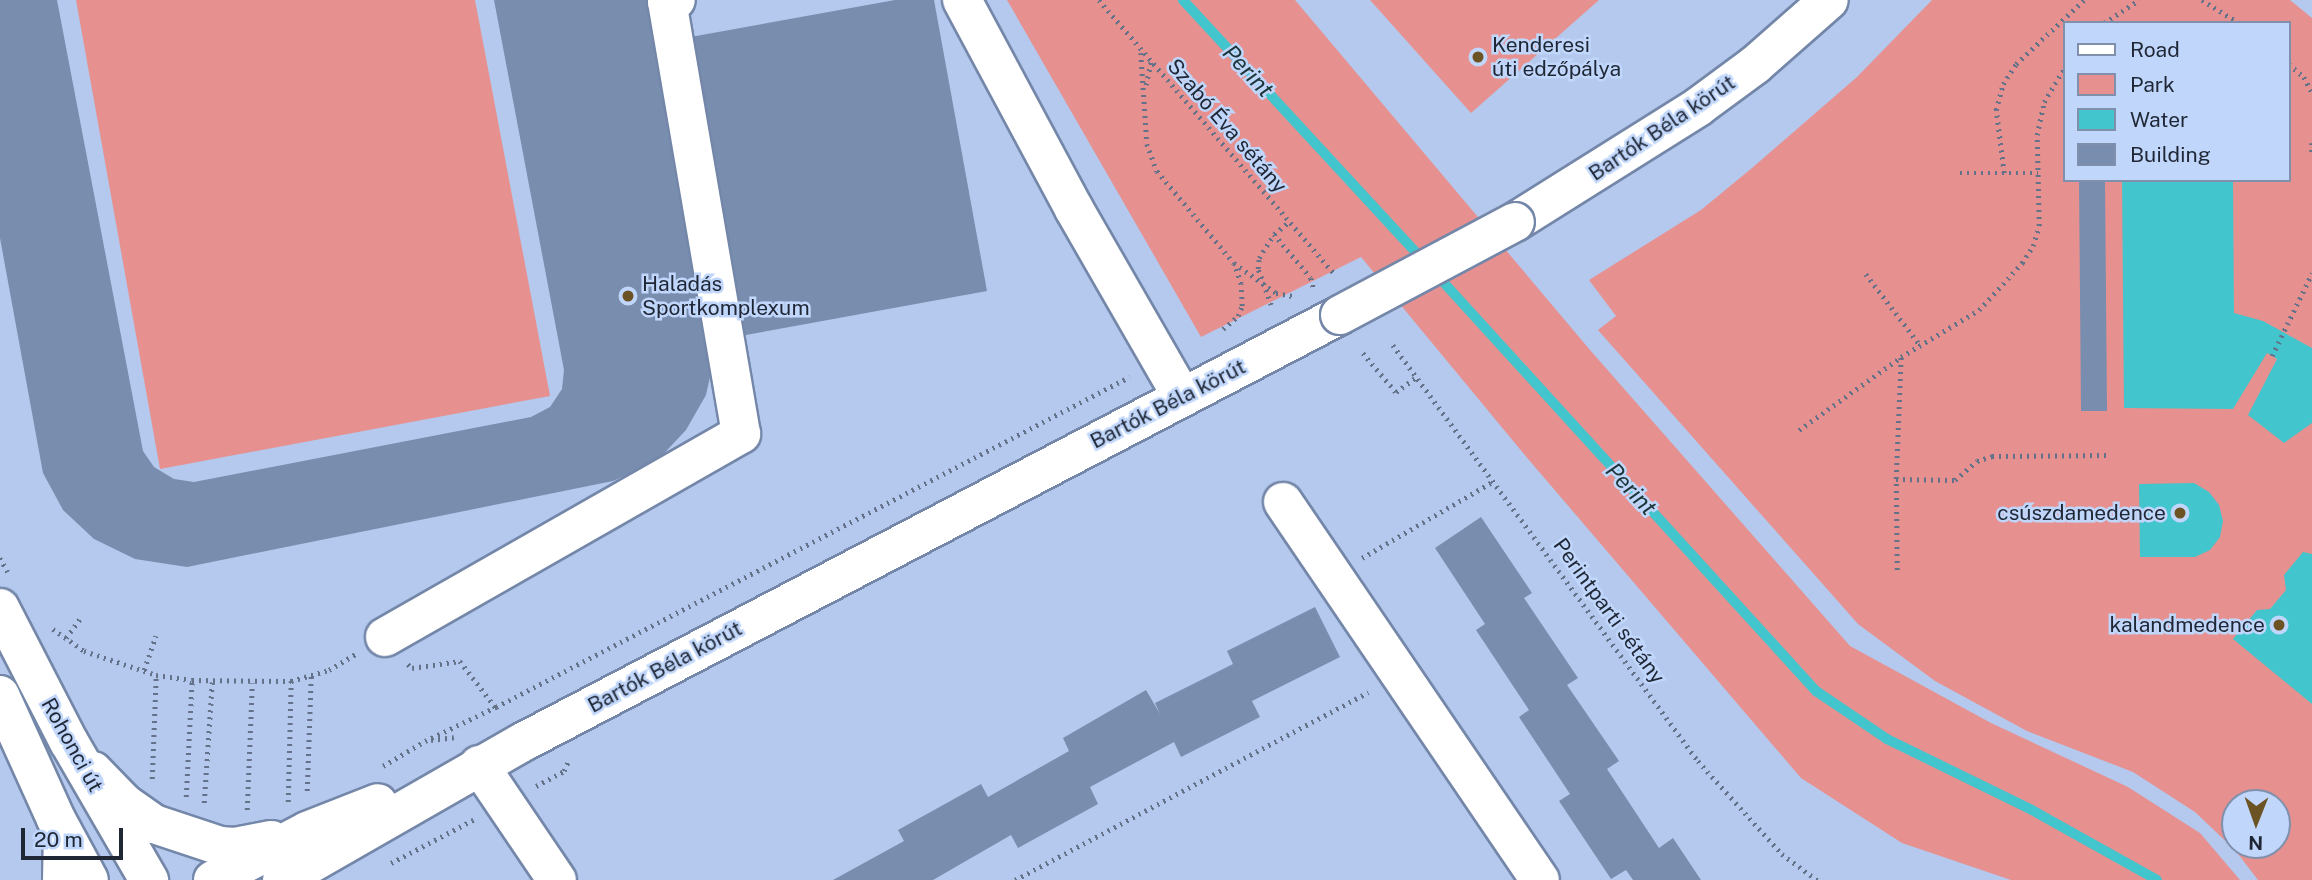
<!DOCTYPE html>
<html>
<head>
<meta charset="utf-8">
<style>
  body { margin:0 }
  #map { position:relative; width:2312px; height:880px; overflow:hidden; background:#b4c9ed; font-family:"Public Sans",sans-serif }
  div>[style] { position:absolute }
  .green>* { inset:0; background:#e6908f }
  .water>* { inset:0; background:#43c5cd }
  .stream>* { height:10px; margin:-5px; padding:0 5px; transform-origin:5px; border-radius:5px; background:#43c5cd }
  .building>* { inset:0; background:#798daf }
  .path>* { height:4.5px; margin-top:-2.25px; transform-origin:0; background:repeating-linear-gradient(90deg,#637189 0 2px,transparent 0 7px) }
  .roads { filter:drop-shadow(2px 0 #7487a9) drop-shadow(-2px 0 #7487a9) drop-shadow(0 2px #7487a9) drop-shadow(0 -2px #7487a9) }
  .minor>* { height:38px; margin:-19px; padding:0 19px; transform-origin:19px; border-radius:19px; background:#fff }
  .major>* { height:38px; margin:-19px; padding:0 19px; transform-origin:19px; border-radius:19px; background:#fff }
  .bridges { filter:drop-shadow(2px 0 #7487a9) drop-shadow(-2px 0 #7487a9) drop-shadow(0 2px #7487a9) drop-shadow(0 -2px #7487a9) }
  .minor-bridge>* { height:38px; margin:-19px; padding:0 19px; transform-origin:19px; border-radius:19px; background:#fff }
  .dots>* { width:19px; height:19px; translate:-50% -50%; box-sizing:border-box; border:4px solid #c0d6fb; border-radius:50% }
  span { translate:-50% -50%; white-space:nowrap; text-align:center; line-height:1.15; -webkit-text-stroke:5px #c0d6fb; paint-order:stroke }
  .poi-label { font-size:21px; color:#1f2735 }
  .left { translate:0 -50%; text-align:left }
  .right { translate:-100% -50%; text-align:right }
  .street-label { font-size:21px; color:#1f2735 }
  .water-label { font-size:23px; color:#1b3638; font-style:italic }
  .legend { position:absolute; left:2063px; top:21px; width:228px; height:161px; box-sizing:border-box; background:#c0d6fb; border:2px solid #8090ac; margin:0; padding:9px 12px; list-style:none; font-size:21px; color:#1f2735 }
  .legend li { display:flex; align-items:center; gap:14px; height:35px }
  .legend b { width:35px; border:2px solid #8090ac }
  .north { position:absolute; left:2221px; top:789px; width:70px; height:70px; box-sizing:border-box; background:#c0d6fb; border:2px solid #8090ac; border-radius:50%; rotate:181deg; font-size:19px; font-weight:700; line-height:28px; text-align:center; color:#1f2735 }
  .north::after { content:''; display:block; margin:auto; width:24px; height:32px; background:#6c5324; clip-path:polygon(50% 0,100% 100%,50% 72%,0 100%) }
  .scale { position:absolute; left:21px; top:828px; width:102px; height:32px; box-sizing:border-box; border:4px solid #1f2735; border-top:0; padding-left:9px; font-size:21px; line-height:24px; white-space:nowrap; color:#1f2735; -webkit-text-stroke:5px #c0d6fb; paint-order:stroke }
</style>
</head>
<body>
<div id="map">
  <div class="green">
    <i style="clip-path:polygon(76px 0,475px 0,550px 396px,160px 469px)"></i>
    <i style="clip-path:polygon(1007px 0,1295px 0,1590px 350px,1850px 646px,1991px 723px,2128px 787px,2200px 833px,2240px 880px,2011px 880px,1902px 843px,1801px 778px,1529px 460px,1361px 257px,1201px 337px)"></i>
    <i style="clip-path:polygon(1370px 0,1599px 0,1471px 113px)"></i>
    <i style="clip-path:polygon(evenodd,1932px 0,2290px 0,2312px 18px,2312px 880px,2258px 880px,2235px 850px,2195px 812px,2133px 772px,2027px 731px,1935px 681px,1858px 624px,1598px 330px,1616px 316px,1589px 280px,1701px 210px,1752px 168px,1857px 77px,1932px 0,2065px 23px,2289px 23px,2289px 180px,2065px 180px,2065px 23px,1932px 0,2235px 803px,2277px 803px,2277px 845px,2235px 845px,2235px 803px)"></i>
  </div>
  <div class="water">
    <i style="clip-path:polygon(2122px 180px,2233px 180px,2234px 313px,2263px 321px,2312px 348px,2312px 423px,2284px 443px,2248px 415px,2277px 359px,2267px 353px,2233px 409px,2124px 408px)"></i>
    <i style="clip-path:polygon(2194px 483px,2209px 492px,2219px 505px,2223px 521px,2220px 537px,2210px 550px,2195px 557px,2140px 557px,2139px 484px)"></i>
    <i style="clip-path:polygon(2303px 552px,2312px 554px,2312px 704px,2233px 639px,2257px 610px,2270px 609px,2286px 590px,2284px 575px)"></i>
  </div>
  <div class="stream">
    <i style="left:1183px;top:0;width:355px;rotate:47.3deg"></i>
    <i style="left:1435px;top:273px;width:566px;rotate:47.65deg"></i>
    <i style="left:1816px;top:691px;width:86px;rotate:34.1deg"></i>
    <i style="left:1887px;top:739px;width:161px;rotate:26.1deg"></i>
    <i style="left:2032px;top:810px;width:143px;rotate:29.2deg"></i>
  </div>
  <div class="building">
    <i style="clip-path:polygon(0 0,57px 0,143px 451px,154px 467px,174px 479px,194px 482px,531px 417px,550px 407px,562px 389px,564px 370px,494px 0,651px 0,715px 354px,706px 395px,686px 430px,656px 462px,613px 481px,187px 567px,135px 559px,94px 539px,63px 510px,43px 473px,0 238px)"></i>
    <i style="clip-path:polygon(895px 0,934px 0,987px 291px,740px 336px,685px 38px)"></i>
    <i style="clip-path:polygon(2079px 180px,2105px 180px,2107px 411px,2081px 411px)"></i>
    <i style="clip-path:polygon(1481px 517px,1532px 593px,1524px 598px,1578px 678px,1567px 685px,1619px 761px,1607px 769px,1659px 848px,1673px 838px,1701px 880px,1633px 880px,1626px 870px,1611px 879px,1559px 801px,1570px 794px,1519px 717px,1529px 710px,1476px 630px,1485px 624px,1435px 548px)"></i>
    <i style="clip-path:polygon(1315px 607px,1340px 657px,1252px 701px,1260px 717px,1181px 757px,1174px 742px,1090px 787px,1098px 804px,1018px 848px,1011px 835px,933px 880px,833px 880px,904px 841px,898px 830px,981px 784px,988px 797px,1069px 751px,1063px 738px,1146px 690px,1160px 714px,1155px 703px,1233px 664px,1227px 651px)"></i>
  </div>
  <div class="path">
    <i style="left:1099px;top:0;width:359px;rotate:49.3deg"></i>
    <i style="left:2202px;top:0;width:44px;rotate:31.9deg"></i>
    <i style="left:2104px;top:23px;width:42px;rotate:-33.3deg"></i>
    <i style="left:1141px;top:53px;width:91px;rotate:86.2deg"></i>
    <i style="left:1147px;top:144px;width:29px;rotate:70deg"></i>
    <i style="left:1157px;top:171px;width:120px;rotate:50.1deg"></i>
    <i style="left:1234px;top:263px;width:52px;rotate:35.5deg"></i>
    <i style="left:1276px;top:293px;width:17px;rotate:10deg"></i>
    <i style="left:2289px;top:64px;width:20px;rotate:41deg"></i>
    <i style="left:2304px;top:77px;width:18px;rotate:63deg"></i>
    <i style="left:1146px;top:85px;width:24px;rotate:-78deg"></i>
    <i style="left:2312px;top:143px;width:12px;rotate:90deg"></i>
    <i style="left:1960px;top:173px;width:78px"></i>
    <i style="left:2004px;top:173px;width:64px;rotate:-97.2deg"></i>
    <i style="left:1996px;top:110px;width:27px;rotate:-75deg"></i>
    <i style="left:2003px;top:84px;width:24px;rotate:-57deg"></i>
    <i style="left:2016px;top:64px;width:93px;rotate:-43.3deg"></i>
    <i style="left:1274px;top:234px;width:57px;rotate:49.9deg"></i>
    <i style="left:1311px;top:278px;width:11px;rotate:75deg"></i>
    <i style="left:1866px;top:274px;width:89px;rotate:52.7deg"></i>
    <i style="left:1271px;top:305px;width:38px;rotate:-110deg"></i>
    <i style="left:1258px;top:269px;width:11px;rotate:-85deg"></i>
    <i style="left:1259px;top:258px;width:28px;rotate:-58deg"></i>
    <i style="left:1274px;top:234px;width:19px;rotate:-39deg"></i>
    <i style="left:1223px;top:329px;width:20px;rotate:-41deg"></i>
    <i style="left:1238px;top:316px;width:11px;rotate:-68deg"></i>
    <i style="left:1242px;top:306px;width:22px;rotate:-93deg"></i>
    <i style="left:1241px;top:284px;width:21px;rotate:-109deg"></i>
    <i style="left:1393px;top:345px;width:516px;rotate:53.75deg"></i>
    <i style="left:1698px;top:761px;width:125px;rotate:47.9deg"></i>
    <i style="left:1782px;top:854px;width:44px;rotate:36.6deg"></i>
    <i style="left:1363px;top:353px;width:51px;rotate:49.8deg"></i>
    <i style="left:1396px;top:392px;width:27px;rotate:-36deg"></i>
    <i style="left:2272px;top:356px;width:92px;rotate:-64.3deg"></i>
    <i style="left:1799px;top:430px;width:125px;rotate:-35.6deg"></i>
    <i style="left:1901px;top:357px;width:91px;rotate:-31.1deg"></i>
    <i style="left:1979px;top:310px;width:64px;rotate:-47.5deg"></i>
    <i style="left:2022px;top:263px;width:20px;rotate:-57deg"></i>
    <i style="left:2033px;top:246px;width:21px;rotate:-73deg"></i>
    <i style="left:2039px;top:226px;width:91px;rotate:-91.3deg"></i>
    <i style="left:2037px;top:135px;width:34px;rotate:-78deg"></i>
    <i style="left:2044px;top:102px;width:41px;rotate:-59deg"></i>
    <i style="left:1896px;top:479px;width:59px;rotate:1deg"></i>
    <i style="left:1955px;top:480px;width:29px;rotate:-41deg"></i>
    <i style="left:1977px;top:461px;width:16px;rotate:-18deg"></i>
    <i style="left:1992px;top:456px;width:115px;rotate:-0.5deg"></i>
    <i style="left:0;top:558px;width:16px;rotate:60deg"></i>
    <i style="left:1362px;top:558px;width:153px;rotate:-30.3deg"></i>
    <i style="left:1897px;top:570px;width:91px;rotate:-90.6deg"></i>
    <i style="left:1896px;top:479px;width:122px;rotate:-87.7deg"></i>
    <i style="left:53px;top:629px;width:38px;rotate:35deg"></i>
    <i style="left:84px;top:651px;width:76px;rotate:18.4deg"></i>
    <i style="left:156px;top:675px;width:36px;rotate:8deg"></i>
    <i style="left:192px;top:680px;width:99px;rotate:0.6deg"></i>
    <i style="left:291px;top:681px;width:40px;rotate:-16deg"></i>
    <i style="left:329px;top:670px;width:31px;rotate:-31deg"></i>
    <i style="left:66px;top:638px;width:27px;rotate:-54deg"></i>
    <i style="left:408px;top:664px;width:6px;rotate:45deg"></i>
    <i style="left:412px;top:668px;width:49px;rotate:-8.3deg"></i>
    <i style="left:460px;top:661px;width:59px;rotate:52.5deg"></i>
    <i style="left:144px;top:670px;width:36px;rotate:-71deg"></i>
    <i style="left:431px;top:740px;width:23px;rotate:-7deg"></i>
    <i style="left:383px;top:766px;width:49px;rotate:-30.8deg"></i>
    <i style="left:425px;top:741px;width:79px;rotate:-25.6deg"></i>
    <i style="left:496px;top:707px;width:714px;rotate:-27.53deg"></i>
    <i style="left:152px;top:779px;width:104px;rotate:-87.8deg"></i>
    <i style="left:536px;top:786px;width:32px;rotate:-28deg"></i>
    <i style="left:564px;top:771px;width:13px;rotate:-67deg"></i>
    <i style="left:307px;top:791px;width:116px;rotate:-88deg"></i>
    <i style="left:186px;top:797px;width:117px;rotate:-87.1deg"></i>
    <i style="left:288px;top:802px;width:121px;rotate:-88.6deg"></i>
    <i style="left:204px;top:803px;width:121px;rotate:-86.2deg"></i>
    <i style="left:247px;top:810px;width:127px;rotate:-87.7deg"></i>
    <i style="left:391px;top:863px;width:93px;rotate:-27.7deg"></i>
    <i style="left:1015px;top:880px;width:400px;rotate:-28deg"></i>
  </div>
  <div class="roads">
    <div class="minor">
      <i style="left:962px;top:0;width:237px;rotate:61.8deg"></i>
      <i style="left:1074px;top:209px;width:217px;rotate:60.1deg"></i>
      <i style="left:1515px;top:222px;width:216px;rotate:-32.1deg"></i>
      <i style="left:1698px;top:107px;width:71px;rotate:-36.4deg"></i>
      <i style="left:1755px;top:65px;width:98px;rotate:-41.3deg"></i>
      <i style="left:1283px;top:502px;width:457px;rotate:55.8deg"></i>
      <i style="left:385px;top:637px;width:410px;rotate:-29.7deg"></i>
      <i style="left:741px;top:434px;width:438px;rotate:-99.7deg"></i>
      <i style="left:667px;top:2px;width:9px;rotate:-13deg"></i>
      <i style="left:479px;top:765px;width:139px;rotate:55.9deg"></i>
      <i style="left:93px;top:771px;width:45px;rotate:45.9deg"></i>
      <i style="left:124px;top:803px;width:37px;rotate:35deg"></i>
      <i style="left:154px;top:824px;width:70px;rotate:18.4deg"></i>
      <i style="left:220px;top:846px;width:15px;rotate:4deg"></i>
      <i style="left:235px;top:847px;width:37px;rotate:-11deg"></i>
      <i style="left:62px;top:880px;width:47px;rotate:-88.8deg"></i>
      <i style="left:213px;top:880px;width:106px;rotate:-27.5deg"></i>
      <i style="left:307px;top:831px;width:76px;rotate:-21.5deg"></i>
      <i style="left:282px;top:880px;width:278px;rotate:-29.8deg"></i>
      <i style="left:523px;top:742px;width:922px;rotate:-27.59deg"></i>
    </div>
    <div class="major">
      <i style="left:0;top:608px;width:151px;rotate:62.8deg"></i>
      <i style="left:69px;top:742px;width:160px;rotate:59.9deg"></i>
      <i style="left:0;top:695px;width:136px;rotate:65.7deg"></i>
      <i style="left:56px;top:819px;width:69px;rotate:61.6deg"></i>
    </div>
  </div>
  <div class="bridges">
    <div class="minor-bridge">
      <i style="left:1340px;top:315px;width:198px;rotate:-28deg"></i>
    </div>
  </div>
  <div class="dots">
    <i style="left:1478px;top:57px;background:#6c5324"></i>
    <i style="left:628px;top:296px;background:#6c5324"></i>
    <i style="left:2180px;top:513px;background:#6c5324"></i>
    <i style="left:2279px;top:625px;background:#6c5324"></i>
  </div>
  <div class="poi-label">
    <span class="left" style="left:1492px;top:57px">Kenderesi<br>úti edzőpálya</span>
    <span class="left" style="left:642px;top:296px">Haladás<br>Sportkomplexum</span>
    <span class="right" style="left:2166px;top:513px">csúszdamedence</span>
    <span class="right" style="left:2265px;top:625px">kalandmedence</span>
  </div>
  <div class="street-label">
    <span style="left:1227px;top:126px;rotate:49deg">Szabó Éva sétány</span>
    <span style="left:1662px;top:128px;rotate:-34deg">Bartók Béla körút</span>
    <span style="left:1168px;top:404px;rotate:-27deg">Bartók Béla körút</span>
    <span style="left:1609px;top:611px;rotate:54deg">Perintparti sétány</span>
    <span style="left:665px;top:667px;rotate:-28deg">Bartók Béla körút</span>
    <span style="left:72px;top:745px;rotate:61deg">Rohonci út</span>
  </div>
  <div class="water-label">
    <span style="left:1248px;top:71px;rotate:47deg">Perint</span>
    <span style="left:1631px;top:489px;rotate:47deg">Perint</span>
  </div>
  <ul class="legend">
  <li><b style="height:9px;background:#fff"></b>Road</li>
  <li><b style="height:19px;background:#e6908f"></b>Park</li>
  <li><b style="height:19px;background:#43c5cd"></b>Water</li>
  <li><b style="height:19px;background:#798daf"></b>Building</li>
  </ul>
  <div class="north">N</div>
  <div class="scale">20 m</div>
</div>
</body>
</html>
